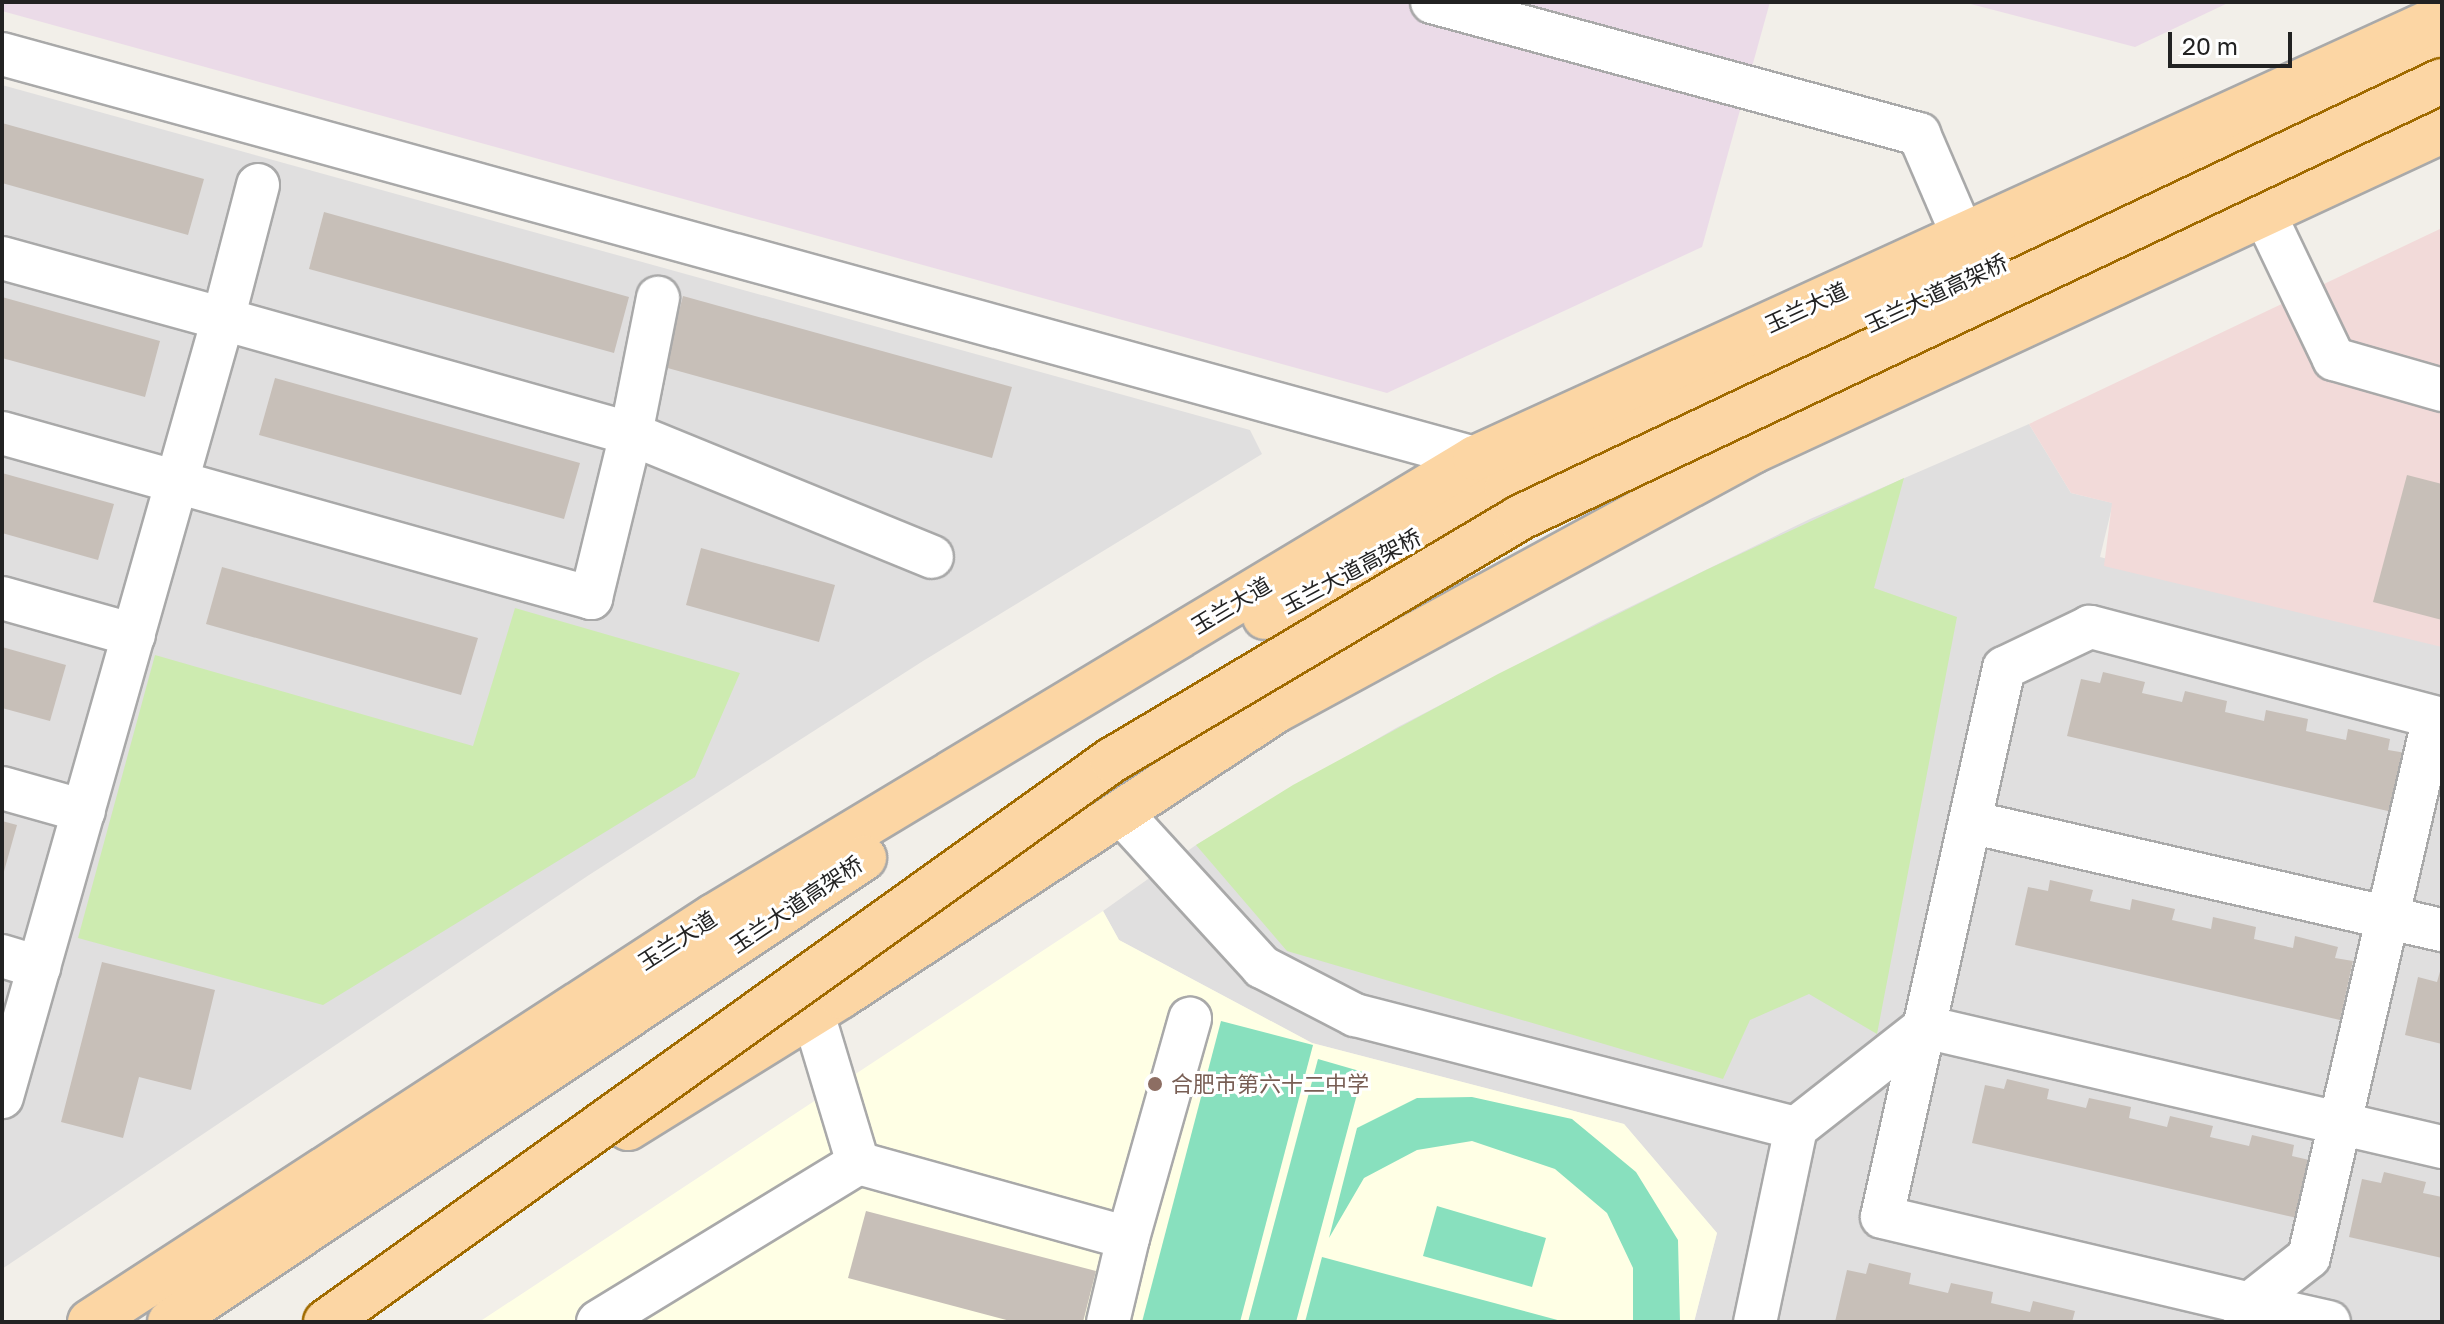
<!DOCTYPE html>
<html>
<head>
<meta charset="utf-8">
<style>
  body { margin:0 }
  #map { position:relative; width:2444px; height:1324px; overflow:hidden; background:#f2efe9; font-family:"Golos Text","Noto Sans SC",sans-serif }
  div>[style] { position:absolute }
  .residential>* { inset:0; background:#e0dfdf }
  .commercial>* { inset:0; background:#f2dad9 }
  .industrial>* { inset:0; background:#ebdbe8 }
  .education>* { inset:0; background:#ffffe5 }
  .grass>* { inset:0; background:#cdebb0 }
  .pitch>* { inset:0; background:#88e0be }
  .building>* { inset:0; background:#c7bfb8 }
  .roads { filter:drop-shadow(2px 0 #a9a9a9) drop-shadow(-2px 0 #a9a9a9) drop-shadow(0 2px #a9a9a9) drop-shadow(0 -2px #a9a9a9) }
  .minor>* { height:42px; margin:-21px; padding:0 21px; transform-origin:21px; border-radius:21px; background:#fff }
  .major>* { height:44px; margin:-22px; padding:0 22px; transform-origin:22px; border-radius:22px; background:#fcd6a4 }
  .bridges { filter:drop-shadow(2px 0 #a06b00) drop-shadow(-2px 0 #a06b00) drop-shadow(0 2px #a06b00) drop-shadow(0 -2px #a06b00) }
  .major-bridge>* { height:44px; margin:-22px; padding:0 22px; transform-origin:22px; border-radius:22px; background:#fcd6a4 }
  .dots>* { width:22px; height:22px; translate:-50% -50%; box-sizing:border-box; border:4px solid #fff; border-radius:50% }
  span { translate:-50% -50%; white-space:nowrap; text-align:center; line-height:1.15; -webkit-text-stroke:6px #fff; paint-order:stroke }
  .street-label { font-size:22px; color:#222 }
  .education-label { font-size:22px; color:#785e54 }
  .left { translate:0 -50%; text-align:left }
  .frame { position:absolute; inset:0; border:4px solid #222; pointer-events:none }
  .scale { position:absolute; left:2168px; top:32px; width:124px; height:36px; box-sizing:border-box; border:4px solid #222; border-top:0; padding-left:10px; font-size:24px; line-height:28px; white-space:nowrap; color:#222; -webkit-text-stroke:6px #fff; paint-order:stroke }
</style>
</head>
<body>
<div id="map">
  <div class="residential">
    <i style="clip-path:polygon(2px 85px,1250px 430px,1262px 454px,923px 661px,589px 875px,2px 1269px)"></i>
    <i style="clip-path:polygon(2029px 424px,2071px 493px,2113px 503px,2100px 557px,2442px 646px,2442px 1322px,1694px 1322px,1717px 1233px,1624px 1124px,1312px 1043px,1119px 940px,1103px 911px,1196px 845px,1396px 728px,1601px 621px,1810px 519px)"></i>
  </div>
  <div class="commercial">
    <i style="clip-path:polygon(2442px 228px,2442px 647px,2104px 566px,2112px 503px,2071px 493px,2029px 424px)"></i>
  </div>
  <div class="industrial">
    <i style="clip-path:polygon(2px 2px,1770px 2px,1702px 247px,1387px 393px,2px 11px)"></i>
    <i style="clip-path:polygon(1963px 2px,2230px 2px,2135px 47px)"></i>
  </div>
  <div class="education">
    <i style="clip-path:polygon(1103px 911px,1119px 940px,1312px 1043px,1624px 1124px,1717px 1233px,1694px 1322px,479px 1322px)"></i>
  </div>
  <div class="grass">
    <i style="clip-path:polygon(1904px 478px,1874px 588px,1957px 617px,1877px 1034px,1809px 994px,1750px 1020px,1723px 1079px,1287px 951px,1196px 845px,1293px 785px,1498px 674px,1706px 570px)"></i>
    <i style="clip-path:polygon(515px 608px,740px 673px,695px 777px,323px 1005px,78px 938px,155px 655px,473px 746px)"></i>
  </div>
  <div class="pitch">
    <i style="clip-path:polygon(1221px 1021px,1313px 1045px,1240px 1322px,1142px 1322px)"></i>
    <i style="clip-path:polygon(1318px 1059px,1363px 1072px,1296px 1322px,1248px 1322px)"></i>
    <i style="clip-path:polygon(1472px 1097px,1572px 1119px,1636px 1172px,1678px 1240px,1680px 1322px,1633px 1322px,1633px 1268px,1607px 1213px,1555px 1169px,1472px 1141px,1417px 1150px,1364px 1178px,1329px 1238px,1357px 1128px,1417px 1098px)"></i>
    <i style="clip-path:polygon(1437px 1206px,1546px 1238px,1532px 1287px,1423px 1256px)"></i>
    <i style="clip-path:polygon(1322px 1257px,1565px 1322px,1305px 1322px)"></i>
  </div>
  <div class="building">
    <i style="clip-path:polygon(2px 123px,204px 179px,188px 235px,2px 183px)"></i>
    <i style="clip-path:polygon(324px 212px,629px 297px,614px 353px,309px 269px)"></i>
    <i style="clip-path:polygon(683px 296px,1012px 387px,992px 458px,664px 367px)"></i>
    <i style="clip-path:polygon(2px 297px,160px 341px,145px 397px,2px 358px)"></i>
    <i style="clip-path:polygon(275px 378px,580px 463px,564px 519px,259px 435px)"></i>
    <i style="clip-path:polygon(2px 473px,114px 504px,98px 560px,2px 533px)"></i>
    <i style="clip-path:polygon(2407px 475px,2442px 484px,2442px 620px,2373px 602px)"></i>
    <i style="clip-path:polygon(701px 548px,835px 585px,819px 642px,686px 605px)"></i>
    <i style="clip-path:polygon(222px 567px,478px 638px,461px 695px,206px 624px)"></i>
    <i style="clip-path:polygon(2px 647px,66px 665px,50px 721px,2px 708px)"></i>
    <i style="clip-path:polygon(2103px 672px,2145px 682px,2142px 693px,2182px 702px,2185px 691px,2227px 701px,2225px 712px,2264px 721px,2266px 710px,2308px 719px,2306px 731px,2346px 740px,2348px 729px,2390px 739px,2388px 750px,2406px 753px,2392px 812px,2067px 736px,2081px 679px,2100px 683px)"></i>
    <i style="clip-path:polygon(2px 821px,17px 825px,3px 875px,2px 875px)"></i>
    <i style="clip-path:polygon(2050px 880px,2093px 890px,2090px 901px,2130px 910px,2132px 899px,2175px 909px,2172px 920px,2211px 929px,2213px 917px,2256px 927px,2254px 939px,2293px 948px,2295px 936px,2338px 947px,2335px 958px,2353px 961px,2340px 1020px,2015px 945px,2028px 887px,2048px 891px)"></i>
    <i style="clip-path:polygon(102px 962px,215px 990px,191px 1090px,139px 1077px,123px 1138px,61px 1122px)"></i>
    <i style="clip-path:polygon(2441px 968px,2442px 1044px,2405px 1035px,2418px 977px,2437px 982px)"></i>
    <i style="clip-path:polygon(2007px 1079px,2049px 1089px,2047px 1099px,2086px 1108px,2089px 1098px,2131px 1107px,2129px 1118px,2167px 1127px,2170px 1116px,2213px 1126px,2210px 1137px,2249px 1146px,2252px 1135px,2294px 1145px,2292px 1156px,2309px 1160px,2297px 1218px,1972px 1143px,1985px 1085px,2004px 1089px)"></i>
    <i style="clip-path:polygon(2384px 1172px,2426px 1182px,2423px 1193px,2442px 1197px,2442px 1258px,2349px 1237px,2362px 1179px,2381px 1183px)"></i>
    <i style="clip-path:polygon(866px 1211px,1096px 1271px,1083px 1322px,1014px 1322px,848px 1278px)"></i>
    <i style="clip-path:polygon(1869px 1263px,1911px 1273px,1909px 1284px,1948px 1293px,1951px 1283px,1993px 1292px,1991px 1303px,2030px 1312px,2033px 1301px,2075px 1311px,2072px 1322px,1835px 1322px,1847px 1270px,1866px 1274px)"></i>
  </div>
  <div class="roads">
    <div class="minor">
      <i style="left:1432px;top:2px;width:505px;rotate:15.17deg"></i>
      <i style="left:1919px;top:134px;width:111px;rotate:66.7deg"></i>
      <i style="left:2px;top:54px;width:1527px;rotate:15.34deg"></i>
      <i style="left:258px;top:185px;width:138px;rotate:104.6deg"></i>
      <i style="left:223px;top:319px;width:424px;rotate:15.7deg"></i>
      <i style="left:631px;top:434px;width:325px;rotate:22.2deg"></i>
      <i style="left:2264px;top:213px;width:162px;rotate:64.4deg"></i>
      <i style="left:2334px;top:359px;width:112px;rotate:16deg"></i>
      <i style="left:2px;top:258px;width:229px;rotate:15.4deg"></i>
      <i style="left:223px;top:319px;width:809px;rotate:105.86deg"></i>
      <i style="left:2px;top:433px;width:612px;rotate:15.65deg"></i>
      <i style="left:591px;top:598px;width:169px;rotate:-76.3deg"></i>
      <i style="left:631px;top:434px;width:139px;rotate:-78.8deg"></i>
      <i style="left:2px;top:598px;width:137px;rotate:15.7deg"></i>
      <i style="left:2px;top:788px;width:85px;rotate:15.7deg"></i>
      <i style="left:1121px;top:813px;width:209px;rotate:47.5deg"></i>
      <i style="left:1262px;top:967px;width:105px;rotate:27.3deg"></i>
      <i style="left:1355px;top:1015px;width:455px;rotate:14.4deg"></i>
      <i style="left:1796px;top:1128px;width:198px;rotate:101.9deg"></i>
      <i style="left:1970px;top:822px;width:484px;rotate:12.9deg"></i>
      <i style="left:2px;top:956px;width:39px;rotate:17deg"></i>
      <i style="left:813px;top:1014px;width:156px;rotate:73.2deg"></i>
      <i style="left:858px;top:1163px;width:280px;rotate:15.5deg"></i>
      <i style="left:1128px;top:1238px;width:228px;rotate:-74.2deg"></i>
      <i style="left:1796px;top:1128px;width:164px;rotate:-38.1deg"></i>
      <i style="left:1925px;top:1027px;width:531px;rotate:13.07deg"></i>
      <i style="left:598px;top:1322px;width:305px;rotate:-31.4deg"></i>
      <i style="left:1108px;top:1322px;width:86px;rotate:-76.6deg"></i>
      <i style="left:2245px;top:1322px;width:18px;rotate:-77deg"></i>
      <i style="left:2249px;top:1304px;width:76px;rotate:-38.1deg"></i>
      <i style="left:2309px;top:1257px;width:554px;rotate:-76.97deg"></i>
      <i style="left:2434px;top:717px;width:356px;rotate:-165.3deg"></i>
      <i style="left:2090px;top:627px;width:95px;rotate:154.5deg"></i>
      <i style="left:2004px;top:668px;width:562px;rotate:102.53deg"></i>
      <i style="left:1882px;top:1217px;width:377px;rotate:13.3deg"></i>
      <i style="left:2249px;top:1304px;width:82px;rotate:12.7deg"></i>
    </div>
    <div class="major">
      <i style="left:1265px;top:617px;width:274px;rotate:-27.9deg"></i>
      <i style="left:1507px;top:489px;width:549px;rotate:-24.56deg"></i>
      <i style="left:2006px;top:261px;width:484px;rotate:-25.6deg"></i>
      <i style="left:628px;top:1128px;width:251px;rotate:-31.8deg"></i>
      <i style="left:841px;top:996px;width:519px;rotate:-33.29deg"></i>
      <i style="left:1275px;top:711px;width:544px;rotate:-28.54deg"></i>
      <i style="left:1753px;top:451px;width:760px;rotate:-24.91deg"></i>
      <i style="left:90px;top:1322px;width:744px;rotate:-33.05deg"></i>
      <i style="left:714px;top:916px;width:888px;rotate:-31.04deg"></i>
      <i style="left:1475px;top:458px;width:1063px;rotate:-24.52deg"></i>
      <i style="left:170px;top:1322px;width:835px;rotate:-33.77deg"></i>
    </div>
  </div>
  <div class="bridges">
    <div class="major-bridge">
      <i style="left:326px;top:1322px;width:966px;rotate:-35.57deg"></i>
      <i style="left:1112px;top:760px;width:474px;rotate:-30.7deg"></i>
      <i style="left:1519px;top:518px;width:1021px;rotate:-25.34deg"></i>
    </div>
  </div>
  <div class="dots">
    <i style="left:1155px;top:1084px;background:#8d6e63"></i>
  </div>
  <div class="street-label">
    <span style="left:1936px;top:293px;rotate:-25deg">玉兰大道高架桥</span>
    <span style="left:1806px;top:307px;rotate:-25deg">玉兰大道</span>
    <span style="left:1351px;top:571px;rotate:-28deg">玉兰大道高架桥</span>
    <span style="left:1231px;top:605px;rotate:-31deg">玉兰大道</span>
    <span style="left:796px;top:904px;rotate:-34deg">玉兰大道高架桥</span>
    <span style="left:677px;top:940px;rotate:-33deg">玉兰大道</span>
  </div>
  <div class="education-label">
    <span class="left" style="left:1171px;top:1084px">合肥市第六十二中学</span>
  </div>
  <div class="frame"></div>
  <div class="scale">20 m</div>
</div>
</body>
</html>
